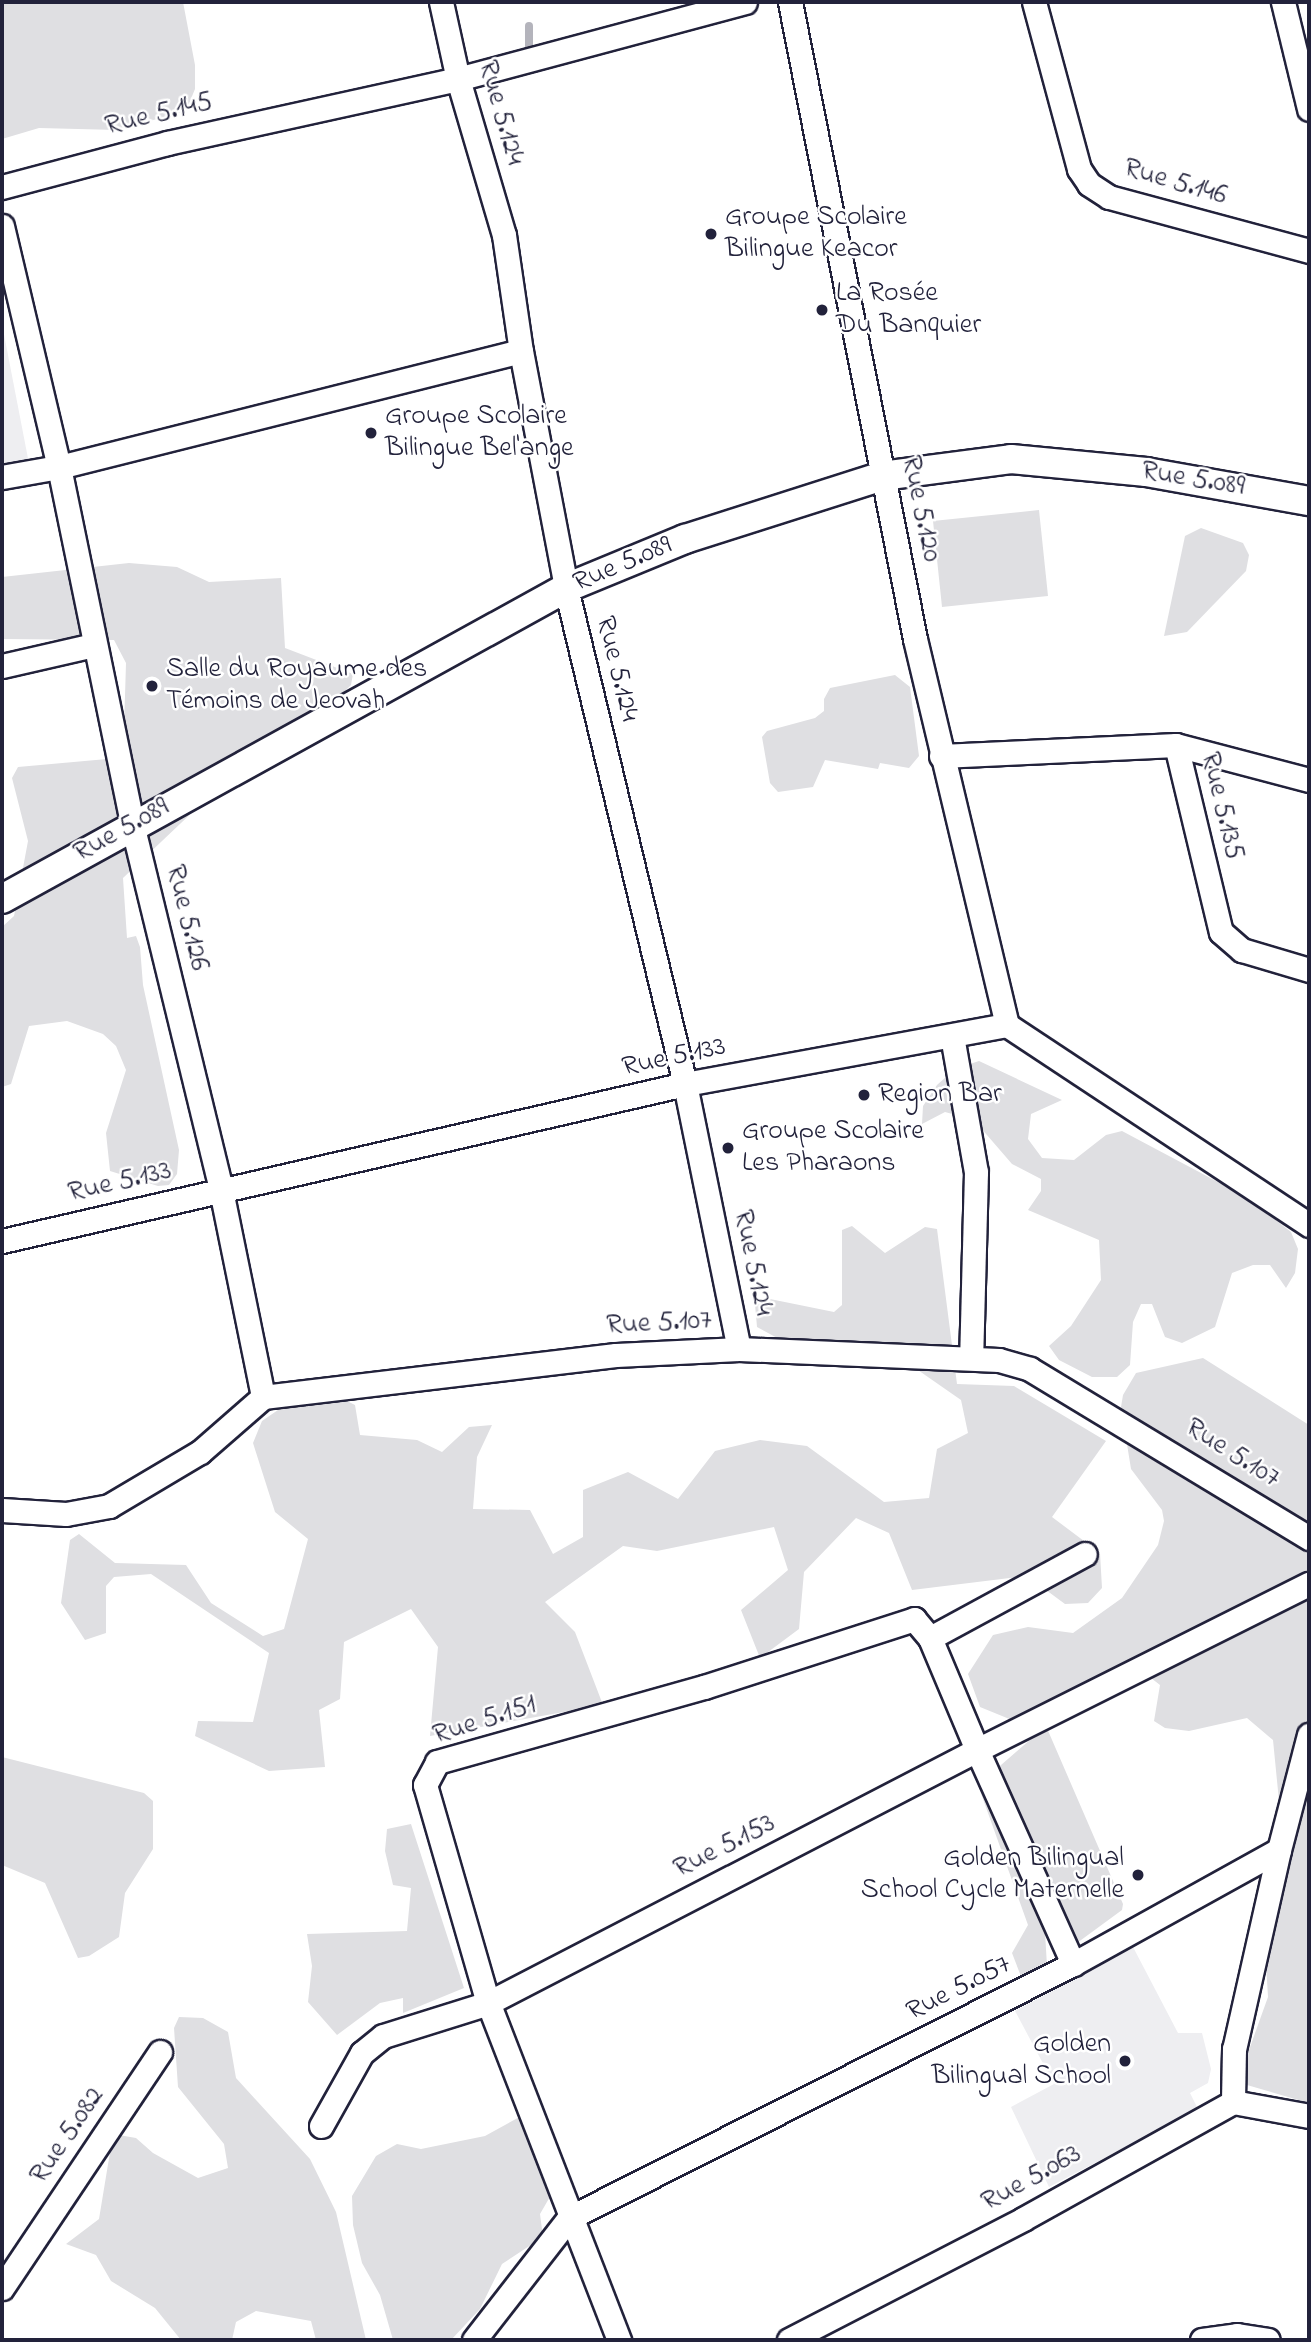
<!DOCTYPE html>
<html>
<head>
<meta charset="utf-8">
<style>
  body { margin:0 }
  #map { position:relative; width:1311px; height:2342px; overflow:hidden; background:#fff; font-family:"Indie Flower",sans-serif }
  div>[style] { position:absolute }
  .built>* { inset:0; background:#eeeef1 }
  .green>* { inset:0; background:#dfdfe2 }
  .stream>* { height:8px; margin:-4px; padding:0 4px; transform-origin:4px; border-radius:4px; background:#b4b4bc }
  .roads { filter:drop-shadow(2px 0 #22223b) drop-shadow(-2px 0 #22223b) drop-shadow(0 2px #22223b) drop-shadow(0 -2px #22223b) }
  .minor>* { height:23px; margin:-11.5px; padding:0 11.5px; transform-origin:11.5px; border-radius:11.5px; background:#fff }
  .tertiary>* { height:28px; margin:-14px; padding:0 14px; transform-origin:14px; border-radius:14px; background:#fff }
  .dots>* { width:19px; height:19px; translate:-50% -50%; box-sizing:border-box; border:4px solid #fff; border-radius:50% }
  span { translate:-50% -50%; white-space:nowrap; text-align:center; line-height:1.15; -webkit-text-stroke:5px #fff; paint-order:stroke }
  .street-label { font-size:28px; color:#22223b }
  .poi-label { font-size:28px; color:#22223b }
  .left { translate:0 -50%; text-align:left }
  .right { translate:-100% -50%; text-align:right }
  .frame { position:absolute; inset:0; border:4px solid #22223b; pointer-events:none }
</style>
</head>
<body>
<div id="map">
  <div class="built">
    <i style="clip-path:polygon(2px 324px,31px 474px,2px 477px)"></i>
    <i style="clip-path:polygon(1133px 1947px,1178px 2033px,1202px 2033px,1211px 2069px,1208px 2083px,1190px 2093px,1198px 2109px,1049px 2187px,1011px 2107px,1054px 2084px,1015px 2011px)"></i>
  </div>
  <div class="green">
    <i style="clip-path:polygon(2px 2px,183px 2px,195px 65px,195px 89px,186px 111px,117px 130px,39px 128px,2px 139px)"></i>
    <i style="clip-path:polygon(1039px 510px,1048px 596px,942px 607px,933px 521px)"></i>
    <i style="clip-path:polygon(1201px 528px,1243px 543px,1249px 555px,1246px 571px,1187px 632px,1164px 636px,1185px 536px)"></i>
    <i style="clip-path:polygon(129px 563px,177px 567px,209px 582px,281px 578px,285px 648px,353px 674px,351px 685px,313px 723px,258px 750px,123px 878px,127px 938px,136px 936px,140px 947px,143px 985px,179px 1150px,177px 1174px,169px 1185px,158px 1186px,110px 1171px,106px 1133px,126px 1070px,116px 1046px,103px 1034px,67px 1021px,29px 1026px,11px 1084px,2px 1087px,2px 927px,14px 916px,28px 841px,12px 778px,18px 767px,107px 759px,124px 728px,126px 663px,114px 640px,2px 639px,2px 577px)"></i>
    <i style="clip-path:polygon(895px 675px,910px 687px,919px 756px,909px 768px,880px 763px,878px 769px,825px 760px,813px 787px,778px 792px,770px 783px,762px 737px,767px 731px,815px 718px,824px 711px,824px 699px,830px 688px)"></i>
    <i style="clip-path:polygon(979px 1061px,1062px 1100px,1031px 1114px,1028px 1139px,1042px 1158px,1074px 1160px,1106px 1135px,1122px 1131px,1248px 1198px,1291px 1232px,1298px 1249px,1295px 1273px,1286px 1288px,1270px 1265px,1253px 1265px,1232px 1273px,1215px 1327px,1182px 1343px,1165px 1337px,1152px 1304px,1141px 1304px,1133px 1322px,1130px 1365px,1117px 1377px,1092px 1377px,1059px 1360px,1049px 1346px,1071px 1326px,1101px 1280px,1099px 1240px,1028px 1210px,1041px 1191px,1041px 1179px,1012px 1164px,974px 1120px,945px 1112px,922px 1124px,923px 1106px,937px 1085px,955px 1069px)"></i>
    <i style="clip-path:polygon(852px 1226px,885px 1253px,925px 1227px,937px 1229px,957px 1384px,1014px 1386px,1106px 1441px,1052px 1517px,1100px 1553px,1102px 1588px,1088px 1603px,1065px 1604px,1027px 1576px,912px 1590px,889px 1533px,856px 1518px,804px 1572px,799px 1629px,760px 1658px,741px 1610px,788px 1570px,774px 1527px,657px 1551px,623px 1546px,545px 1602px,575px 1632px,603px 1705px,430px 1736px,438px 1647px,411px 1609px,344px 1642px,340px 1699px,319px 1710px,325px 1767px,269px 1771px,195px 1736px,198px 1721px,253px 1722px,269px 1653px,151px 1574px,114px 1577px,106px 1586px,106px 1633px,85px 1640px,61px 1603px,70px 1540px,79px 1534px,115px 1563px,186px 1565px,211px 1603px,263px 1636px,284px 1629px,308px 1539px,275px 1512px,253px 1443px,262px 1421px,294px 1399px,343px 1399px,355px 1405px,360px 1435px,417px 1440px,442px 1452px,469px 1427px,492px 1425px,477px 1457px,473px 1509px,530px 1510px,553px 1554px,583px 1537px,583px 1490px,628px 1472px,678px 1499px,715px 1451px,760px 1440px,807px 1446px,884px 1502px,929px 1498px,937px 1449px,968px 1433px,961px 1400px,915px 1368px,809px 1355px,757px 1327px,755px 1304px,765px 1298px,834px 1312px,842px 1305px,842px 1230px)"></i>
    <i style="clip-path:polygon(1203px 1358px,1309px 1425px,1309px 2103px,1247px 2085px,1240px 2075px,1268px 1997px,1265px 1947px,1285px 1862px,1273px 1740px,1247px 1718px,1189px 1731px,1165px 1728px,1154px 1721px,1160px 1685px,1151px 1678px,1084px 1711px,1024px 1725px,980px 1707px,968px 1674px,993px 1635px,1028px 1627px,1073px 1633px,1122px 1598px,1158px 1545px,1164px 1521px,1162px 1510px,1131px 1469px,1121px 1407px,1123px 1395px,1136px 1373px)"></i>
    <i style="clip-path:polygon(1046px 1726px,1123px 1904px,1122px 1910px,1077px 1943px,1045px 1932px,1047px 1966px,1022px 1979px,1012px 1953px,1028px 1925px,978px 1785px)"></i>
    <i style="clip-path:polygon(2px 1757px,144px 1793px,153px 1801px,153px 1849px,125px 1893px,119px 1937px,89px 1956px,78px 1958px,45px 1883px,2px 1865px)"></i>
    <i style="clip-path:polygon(411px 1824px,464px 1988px,403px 2013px,403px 1998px,380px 2003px,337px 2035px,308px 2002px,312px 1966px,307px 1934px,407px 1931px,411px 1888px,393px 1885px,385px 1851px,387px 1829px)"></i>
    <i style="clip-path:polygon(179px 2017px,203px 2018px,228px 2032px,236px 2078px,310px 2159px,336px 2212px,366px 2340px,316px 2340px,311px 2321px,256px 2311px,236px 2322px,232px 2340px,181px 2340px,155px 2308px,111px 2281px,96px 2255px,66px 2244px,99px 2219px,113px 2134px,136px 2138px,153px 2153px,198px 2178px,228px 2168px,224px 2144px,178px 2087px,174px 2028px)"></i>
    <i style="clip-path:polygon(525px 2114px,551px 2195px,540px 2214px,543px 2237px,502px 2264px,480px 2309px,451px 2340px,393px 2340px,380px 2295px,362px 2263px,353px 2225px,352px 2196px,376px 2156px,397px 2144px,421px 2149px,485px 2136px)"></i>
  </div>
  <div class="stream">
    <i style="left:529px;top:26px;width:29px;rotate:90deg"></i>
  </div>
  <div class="roads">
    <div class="minor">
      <i style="left:441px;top:2px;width:79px;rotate:77.6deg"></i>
      <i style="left:458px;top:79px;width:163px;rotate:73.6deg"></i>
      <i style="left:504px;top:235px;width:117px;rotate:81.7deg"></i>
      <i style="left:521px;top:351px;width:241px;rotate:79.2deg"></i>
      <i style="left:566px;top:588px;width:510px;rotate:76.51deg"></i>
      <i style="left:685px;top:1084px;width:270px;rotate:78.5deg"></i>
      <i style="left:790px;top:2px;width:649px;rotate:78.9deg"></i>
      <i style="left:915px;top:639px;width:397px;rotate:76.6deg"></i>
      <i style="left:1034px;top:2px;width:173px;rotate:74.9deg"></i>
      <i style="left:1079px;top:169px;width:18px;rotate:56deg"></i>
      <i style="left:1089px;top:184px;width:24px;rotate:33deg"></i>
      <i style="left:1109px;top:197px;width:207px;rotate:15.1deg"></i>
      <i style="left:1283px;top:2px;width:110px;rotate:76.3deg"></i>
      <i style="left:2px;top:187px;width:171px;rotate:-14.9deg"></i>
      <i style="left:167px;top:143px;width:298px;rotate:-12.4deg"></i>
      <i style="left:458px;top:79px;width:297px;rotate:-15deg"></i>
      <i style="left:2px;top:226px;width:248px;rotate:76.7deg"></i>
      <i style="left:59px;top:467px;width:364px;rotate:78.4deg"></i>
      <i style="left:132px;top:824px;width:377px;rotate:76.3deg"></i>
      <i style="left:221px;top:1190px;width:211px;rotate:78.5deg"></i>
      <i style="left:2px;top:477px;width:58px;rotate:-10deg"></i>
      <i style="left:59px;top:467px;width:476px;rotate:-14.1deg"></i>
      <i style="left:2px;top:666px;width:94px;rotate:-12.9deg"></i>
      <i style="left:1176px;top:745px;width:138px;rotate:14.7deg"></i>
      <i style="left:941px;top:756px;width:235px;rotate:-2.7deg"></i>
      <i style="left:1176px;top:745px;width:192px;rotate:76.5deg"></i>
      <i style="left:1221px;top:932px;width:28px;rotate:41deg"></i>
      <i style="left:1242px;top:950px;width:70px;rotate:16.6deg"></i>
      <i style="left:952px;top:1036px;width:138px;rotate:80deg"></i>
      <i style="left:976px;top:1172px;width:186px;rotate:91.5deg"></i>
      <i style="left:2px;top:1241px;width:701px;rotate:-12.95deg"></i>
      <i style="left:685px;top:1084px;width:327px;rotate:-10.4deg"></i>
      <i style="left:1007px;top:1025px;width:362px;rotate:33.5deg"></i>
      <i style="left:2px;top:1510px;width:64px;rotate:3.6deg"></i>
      <i style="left:66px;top:1514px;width:44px;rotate:-10.5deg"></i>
      <i style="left:109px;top:1506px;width:106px;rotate:-30.7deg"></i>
      <i style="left:200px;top:1452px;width:84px;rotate:-41.1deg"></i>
      <i style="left:263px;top:1397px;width:355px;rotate:-6.8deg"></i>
      <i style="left:616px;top:1355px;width:123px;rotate:-2.8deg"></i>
      <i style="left:739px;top:1349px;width:260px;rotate:2.4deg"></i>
      <i style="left:999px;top:1360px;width:32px;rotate:16deg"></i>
      <i style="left:1030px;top:1369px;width:326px;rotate:31.2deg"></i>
      <i style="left:930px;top:1638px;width:176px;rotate:-28.5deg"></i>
      <i style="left:1279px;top:1850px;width:119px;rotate:-75.4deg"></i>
      <i style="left:321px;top:2126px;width:84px;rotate:-60.7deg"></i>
      <i style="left:362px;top:2053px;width:27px;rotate:-39deg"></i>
      <i style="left:383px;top:2036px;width:110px;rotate:-17.4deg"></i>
      <i style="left:488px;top:2003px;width:551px;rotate:-27.36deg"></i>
      <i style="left:977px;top:1750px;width:235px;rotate:65.8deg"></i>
      <i style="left:2px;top:2288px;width:284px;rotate:-56.2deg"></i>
      <i style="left:474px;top:2340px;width:155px;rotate:-52.1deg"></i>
      <i style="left:569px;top:2218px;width:564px;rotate:-26.75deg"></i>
      <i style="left:1073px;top:1964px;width:235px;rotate:-29deg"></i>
      <i style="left:1279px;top:1850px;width:204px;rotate:102.7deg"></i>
      <i style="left:1234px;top:2049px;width:53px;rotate:91.1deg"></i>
      <i style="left:619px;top:2340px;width:362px;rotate:-111.2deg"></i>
      <i style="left:488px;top:2003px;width:227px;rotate:-106.1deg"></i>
      <i style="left:425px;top:1785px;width:26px;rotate:-62deg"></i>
      <i style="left:437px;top:1762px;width:277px;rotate:-15.7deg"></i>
      <i style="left:704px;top:1687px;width:221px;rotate:-17.9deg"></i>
      <i style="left:914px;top:1619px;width:25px;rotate:50deg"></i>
      <i style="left:930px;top:1638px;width:121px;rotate:67.2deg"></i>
      <i style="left:977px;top:1750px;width:371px;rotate:-26.6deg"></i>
      <i style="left:789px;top:2340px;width:263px;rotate:-27.3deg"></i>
      <i style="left:1023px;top:2219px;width:240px;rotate:-29.1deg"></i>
      <i style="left:1233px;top:2102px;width:77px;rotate:10.4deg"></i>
      <i style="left:1202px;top:2340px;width:35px;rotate:-8deg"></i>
      <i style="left:1237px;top:2335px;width:31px;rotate:9deg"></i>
    </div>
    <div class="tertiary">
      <i style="left:2px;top:899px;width:644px;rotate:-28.87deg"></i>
      <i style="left:566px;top:588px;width:129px;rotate:-22.4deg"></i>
      <i style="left:685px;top:539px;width:207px;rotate:-17.7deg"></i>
      <i style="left:882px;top:476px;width:130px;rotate:-7.5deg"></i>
      <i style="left:1011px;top:459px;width:136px;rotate:5.5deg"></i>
      <i style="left:1146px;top:472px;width:166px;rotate:10.1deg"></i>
    </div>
  </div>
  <div class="dots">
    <i style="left:711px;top:234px;background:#22223b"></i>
    <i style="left:822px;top:310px;background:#22223b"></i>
    <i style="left:371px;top:433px;background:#22223b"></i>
    <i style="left:152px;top:686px;background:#22223b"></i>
    <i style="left:864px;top:1095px;background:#22223b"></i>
    <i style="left:728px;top:1148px;background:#22223b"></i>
    <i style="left:1138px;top:1875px;background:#22223b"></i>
    <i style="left:1125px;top:2061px;background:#22223b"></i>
  </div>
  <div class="street-label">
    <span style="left:500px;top:113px;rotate:74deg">Rue 5.124</span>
    <span style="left:159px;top:115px;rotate:-14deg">Rue 5.145</span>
    <span style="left:1175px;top:183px;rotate:16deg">Rue 5.146</span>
    <span style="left:1193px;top:480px;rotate:9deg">Rue 5.089</span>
    <span style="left:920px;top:509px;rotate:78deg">Rue 5.120</span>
    <span style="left:623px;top:565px;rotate:-23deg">Rue 5.089</span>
    <span style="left:616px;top:669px;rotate:76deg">Rue 5.124</span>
    <span style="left:1221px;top:806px;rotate:76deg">Rue 5.135</span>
    <span style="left:122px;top:831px;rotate:-29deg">Rue 5.089</span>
    <span style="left:186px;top:918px;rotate:76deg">Rue 5.126</span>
    <span style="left:674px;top:1058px;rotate:-12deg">Rue 5.133</span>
    <span style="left:120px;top:1183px;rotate:-13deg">Rue 5.133</span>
    <span style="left:752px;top:1263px;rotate:78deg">Rue 5.124</span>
    <span style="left:659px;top:1324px;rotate:-3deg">Rue 5.107</span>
    <span style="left:1232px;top:1454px;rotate:32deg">Rue 5.107</span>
    <span style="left:485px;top:1721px;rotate:-18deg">Rue 5.151</span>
    <span style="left:725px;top:1847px;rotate:-27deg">Rue 5.153</span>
    <span style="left:959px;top:1989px;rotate:-27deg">Rue 5.057</span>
    <span style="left:68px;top:2136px;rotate:-56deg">Rue 5.082</span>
    <span style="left:1032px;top:2179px;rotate:-29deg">Rue 5.063</span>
  </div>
  <div class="poi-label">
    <span class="left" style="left:725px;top:234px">Groupe Scolaire<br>Bilingue Keacor</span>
    <span class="left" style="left:836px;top:310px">La Rosée<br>Du Banquier</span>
    <span class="left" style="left:385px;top:433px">Groupe Scolaire<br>Bilingue Bel'ange</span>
    <span class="left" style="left:166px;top:686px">Salle du Royaume des<br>Témoins de Jeovah</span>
    <span class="left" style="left:878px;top:1095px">Region Bar</span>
    <span class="left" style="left:742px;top:1148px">Groupe Scolaire<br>Les Pharaons</span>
    <span class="right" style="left:1124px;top:1875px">Golden Bilingual<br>School Cycle Maternelle</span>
    <span class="right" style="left:1111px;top:2061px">Golden<br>Bilingual School</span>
  </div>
  <div class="frame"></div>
</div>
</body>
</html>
